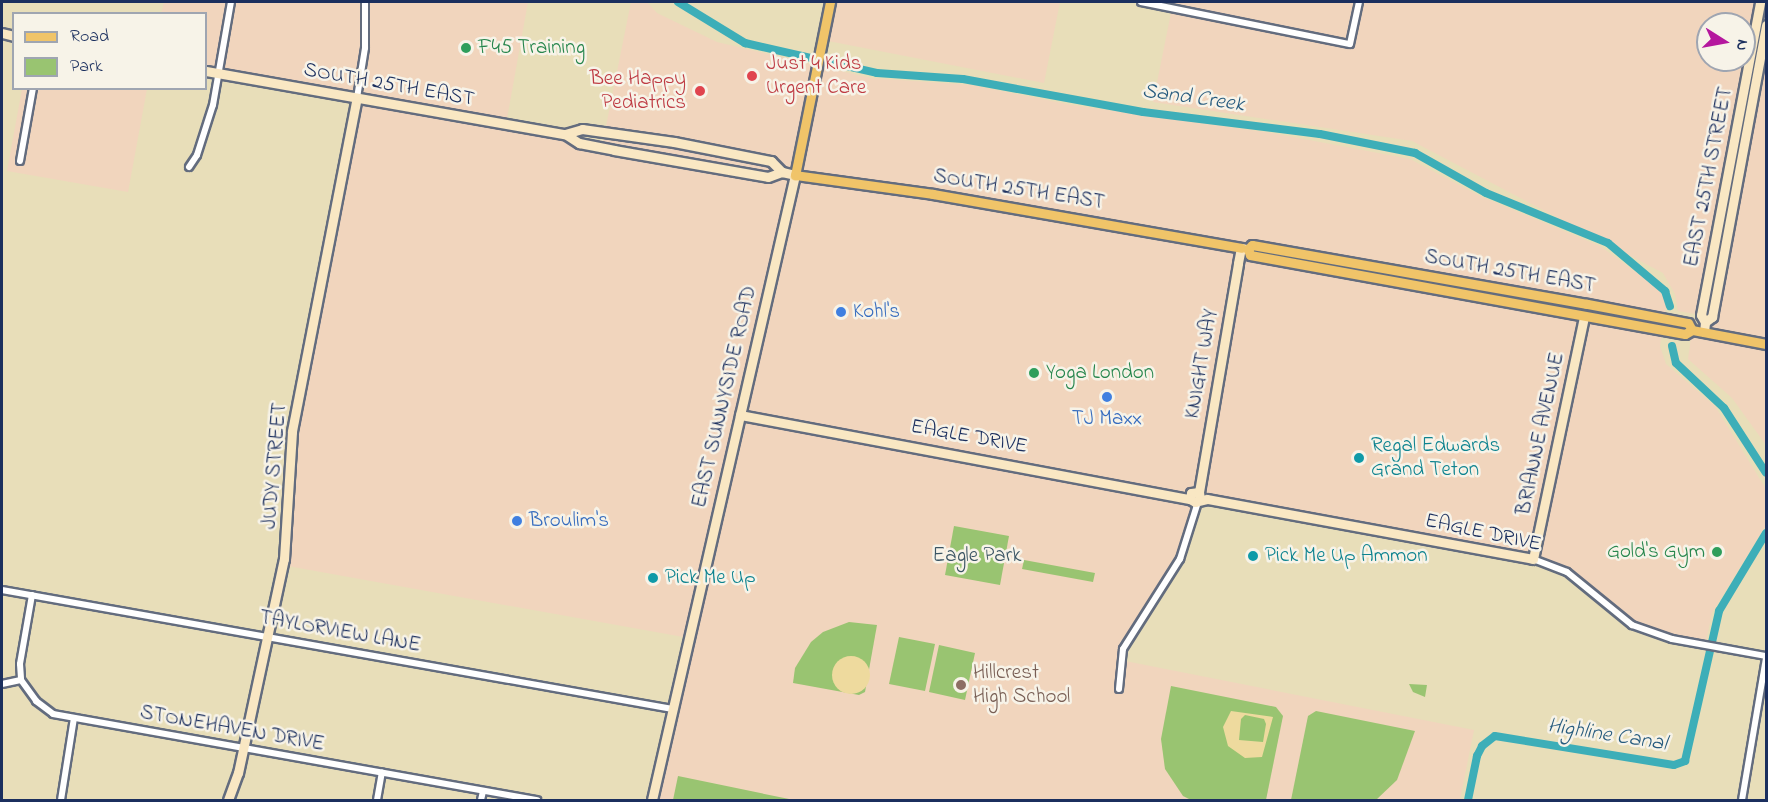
<!DOCTYPE html>
<html>
<head>
<meta charset="utf-8">
<style>
  body { margin:0 }
  #map { position:relative; width:1768px; height:802px; overflow:hidden; background:#e8deb9; font-family:"Indie Flower",sans-serif }
  div>[style] { position:absolute }
  .built>* { inset:0; background:#f1d5bd }
  .green>* { inset:0; background:#99c471 }
  .sand>* { inset:0; background:#eeda9e }
  .round { border-radius:50% }
  .canal>* { height:8px; margin:-4px; padding:0 4px; transform-origin:4px; border-radius:4px; background:#3daeb8 }
  .roads { filter:drop-shadow(2px 0 #636c7e) drop-shadow(-2px 0 #636c7e) drop-shadow(0 2px #636c7e) drop-shadow(0 -2px #636c7e) }
  .street>* { height:6px; margin:-3px; padding:0 3px; transform-origin:3px; border-radius:3px; background:#fff }
  .secondary>* { height:9px; margin:-4.5px; padding:0 4.5px; transform-origin:4.5px; border-radius:4.5px; background:#f9e7c3 }
  .primary>* { height:9px; margin:-4.5px; padding:0 4.5px; transform-origin:4.5px; border-radius:4.5px; background:#f0c469 }
  .dots>* { width:16px; height:16px; translate:-50% -50%; box-sizing:border-box; border:3px solid #f7f3e8; border-radius:50% }
  span { translate:-50% -50%; white-space:nowrap; text-align:center; line-height:1.15; -webkit-text-stroke:5px #f7f3e8; paint-order:stroke }
  .leisure-label { font-size:21px; color:#27864d }
  .left { translate:0 -50%; text-align:left }
  .right { translate:-100% -50%; text-align:right }
  .health-label { font-size:21px; color:#be3a42 }
  .street-label { font-size:21px; color:#1b2f5e }
  .shop-label { font-size:21px; color:#366cbe }
  .culture-label { font-size:21px; color:#0d838f }
  .park-label { font-size:21px; color:#3a5463 }
  .education-label { font-size:21px; color:#785e54 }
  .water-label { font-size:22px; color:#275b7e; font-style:italic }
  .frame { position:absolute; inset:0; border:3px solid #1b2f5e; pointer-events:none }
  .legend { position:absolute; left:12px; top:12px; width:195px; height:78px; box-sizing:border-box; background:#f7f3e8; border:2px solid #9fa5b1; margin:0; padding:8px 10px; list-style:none; font-size:18px; color:#1b2f5e }
  .legend li { display:flex; align-items:center; gap:12px; height:30px }
  .legend b { width:30px; border:2px solid #9fa5b1 }
  .north { position:absolute; left:1696px; top:12px; width:60px; height:60px; box-sizing:border-box; background:#f7f3e8; border:2px solid #9fa5b1; border-radius:50%; rotate:101deg; font-size:16px; font-weight:700; line-height:24px; text-align:center; color:#1b2f5e }
  .north::after { content:''; display:block; margin:auto; width:21px; height:27px; background:#b5179e; clip-path:polygon(50% 0,100% 100%,50% 72%,0 100%) }
</style>
</head>
<body>
<div id="map">
  <div class="built">
    <i style="clip-path:polygon(164px 2px,528px 2px,506px 124px,603px 141px,631px 2px,647px 2px,657px 13px,717px 42px,871px 78px,972px 85px,1072px 105px,1272px 133px,1410px 159px,1480px 196px,1600px 246px,1662px 291px,1666px 307px,1660px 346px,1666px 364px,1715px 406px,1766px 489px,1766px 525px,1712px 613px,1705px 646px,1632px 625px,1567px 572px,1533px 559px,1195px 497px,1180px 559px,1120px 660px,1474px 730px,1460px 800px,652px 800px,689px 638px,282px 565px,292px 431px,357px 98px,206px 71px,206px 14px,161px 14px)"></i>
    <i style="clip-path:polygon(830px 2px,1060px 2px,1044px 83px,823px 40px)"></i>
    <i style="clip-path:polygon(evenodd,1141px 2px,1760px 2px,1701px 315px,1678px 311px,1675px 294px,1663px 273px,1412px 141px,1153px 102px,1172px 8px,1141px 2px,1708px 24px,1744px 24px,1744px 60px,1708px 60px,1708px 24px)"></i>
    <i style="clip-path:polygon(1766px 26px,1766px 343px,1709px 331px)"></i>
    <i style="clip-path:polygon(22px 89px,147px 89px,128px 192px,7px 171px)"></i>
    <i style="clip-path:polygon(1692px 330px,1766px 345px,1766px 445px,1732px 398px,1688px 359px)"></i>
  </div>
  <div class="green">
    <i style="clip-path:polygon(954px 526px,1009px 536px,1000px 585px,945px 575px)"></i>
    <i style="clip-path:polygon(1024px 560px,1095px 573px,1093px 582px,1022px 569px)"></i>
    <i style="clip-path:polygon(849px 622px,877px 625px,865px 692px,859px 695px,793px 683px,795px 668px,811px 642px,823px 632px)"></i>
    <i style="clip-path:polygon(899px 637px,935px 644px,925px 691px,889px 684px)"></i>
    <i style="clip-path:polygon(939px 645px,975px 653px,965px 700px,929px 692px)"></i>
    <i style="clip-path:polygon(1409px 684px,1427px 685px,1425px 697px,1413px 692px)"></i>
    <i style="clip-path:polygon(1171px 686px,1276px 707px,1283px 716px,1266px 800px,1191px 800px,1183px 796px,1165px 769px,1161px 739px)"></i>
    <i style="clip-path:polygon(1316px 711px,1415px 731px,1397px 780px,1376px 800px,1291px 800px,1308px 716px)"></i>
    <i style="clip-path:polygon(678px 776px,794px 800px,673px 800px)"></i>
  </div>
  <div class="sand">
    <i class="round" style="left:832px;top:656px;width:38px;height:38px"></i>
    <i style="clip-path:polygon(evenodd,1231px 711px,1273px 717px,1262px 757px,1245px 758px,1228px 746px,1223px 727px,1231px 711px,1245px 715px,1264px 719px,1266px 724px,1263px 742px,1239px 740px,1241px 719px,1245px 715px)"></i>
  </div>
  <div class="canal">
    <i style="left:678px;top:2px;width:79px;rotate:31.5deg"></i>
    <i style="left:745px;top:43px;width:135px;rotate:12.8deg"></i>
    <i style="left:877px;top:73px;width:86px;rotate:4deg"></i>
    <i style="left:963px;top:79px;width:183px;rotate:10.4deg"></i>
    <i style="left:1143px;top:112px;width:178px;rotate:7.1deg"></i>
    <i style="left:1320px;top:134px;width:97px;rotate:11.3deg"></i>
    <i style="left:1415px;top:153px;width:81px;rotate:29.4deg"></i>
    <i style="left:1486px;top:193px;width:132px;rotate:22.3deg"></i>
    <i style="left:1608px;top:243px;width:75px;rotate:40.1deg"></i>
    <i style="left:1665px;top:291px;width:16px;rotate:72deg"></i>
    <i style="left:1672px;top:346px;width:17px;rotate:77deg"></i>
    <i style="left:1676px;top:363px;width:66px;rotate:43.2deg"></i>
    <i style="left:1724px;top:408px;width:77px;rotate:57.1deg"></i>
    <i style="left:1468px;top:800px;width:45px;rotate:-78.4deg"></i>
    <i style="left:1477px;top:756px;width:11px;rotate:-63deg"></i>
    <i style="left:1482px;top:746px;width:16px;rotate:-38deg"></i>
    <i style="left:1495px;top:736px;width:181px;rotate:9.2deg"></i>
    <i style="left:1674px;top:765px;width:12px;rotate:-20deg"></i>
    <i style="left:1685px;top:761px;width:154px;rotate:-77.2deg"></i>
    <i style="left:1719px;top:611px;width:91px;rotate:-58.9deg"></i>
  </div>
  <div class="roads">
    <div class="street">
      <i style="left:1141px;top:2px;width:213px;rotate:11.4deg"></i>
      <i style="left:1350px;top:44px;width:43px;rotate:-77.9deg"></i>
      <i style="left:357px;top:98px;width:51px;rotate:-80.9deg"></i>
      <i style="left:365px;top:48px;width:46px;rotate:-90deg"></i>
      <i style="left:20px;top:161px;width:74px;rotate:-79.9deg"></i>
      <i style="left:189px;top:167px;width:14px;rotate:-56deg"></i>
      <i style="left:197px;top:155px;width:52px;rotate:-72.3deg"></i>
      <i style="left:213px;top:105px;width:105px;rotate:-80.1deg"></i>
      <i style="left:1533px;top:559px;width:36px;rotate:21deg"></i>
      <i style="left:1567px;top:572px;width:84px;rotate:39.2deg"></i>
      <i style="left:1632px;top:625px;width:42px;rotate:19.3deg"></i>
      <i style="left:1672px;top:639px;width:96px;rotate:10.3deg"></i>
      <i style="left:2px;top:590px;width:681px;rotate:10.06deg"></i>
      <i style="left:32px;top:595px;width:70px;rotate:99.9deg"></i>
      <i style="left:20px;top:664px;width:16px;rotate:86deg"></i>
      <i style="left:21px;top:680px;width:26px;rotate:54deg"></i>
      <i style="left:36px;top:701px;width:21px;rotate:37deg"></i>
      <i style="left:53px;top:714px;width:492px;rotate:10.1deg"></i>
      <i style="left:2px;top:684px;width:19px;rotate:-12deg"></i>
      <i style="left:1119px;top:689px;width:40px;rotate:-84.3deg"></i>
      <i style="left:1123px;top:649px;width:107px;rotate:-57.7deg"></i>
      <i style="left:1180px;top:559px;width:60px;rotate:-72.5deg"></i>
      <i style="left:61px;top:800px;width:83px;rotate:-81deg"></i>
      <i style="left:377px;top:800px;width:28px;rotate:-80deg"></i>
      <i style="left:481px;top:800px;width:9px;rotate:-77deg"></i>
      <i style="left:1742px;top:800px;width:144px;rotate:-80.4deg"></i>
    </div>
    <div class="secondary">
      <i style="left:2px;top:33px;width:12px;rotate:14deg"></i>
      <i style="left:206px;top:71px;width:364px;rotate:10deg"></i>
      <i style="left:565px;top:134px;width:17px;rotate:33deg"></i>
      <i style="left:579px;top:143px;width:36px;rotate:11deg"></i>
      <i style="left:614px;top:150px;width:156px;rotate:9.9deg"></i>
      <i style="left:768px;top:177px;width:15px;rotate:-20deg"></i>
      <i style="left:782px;top:172px;width:13px;rotate:13deg"></i>
      <i style="left:795px;top:175px;width:641px;rotate:102.89deg"></i>
      <i style="left:565px;top:134px;width:18px;rotate:-16deg"></i>
      <i style="left:582px;top:129px;width:93px;rotate:8deg"></i>
      <i style="left:674px;top:142px;width:99px;rotate:11.1deg"></i>
      <i style="left:771px;top:161px;width:16px;rotate:45deg"></i>
      <i style="left:1705px;top:322px;width:9px;rotate:-36deg"></i>
      <i style="left:1712px;top:317px;width:297px;rotate:-79.5deg"></i>
      <i style="left:1704px;top:332px;width:10px;rotate:-84deg"></i>
      <i style="left:1705px;top:322px;width:8px;rotate:-120deg"></i>
      <i style="left:1701px;top:315px;width:319px;rotate:-79.3deg"></i>
      <i style="left:740px;top:415px;width:458px;rotate:10.6deg"></i>
      <i style="left:1199px;top:492px;width:232px;rotate:-80.3deg"></i>
      <i style="left:1238px;top:263px;width:15px;rotate:-79deg"></i>
      <i style="left:1241px;top:248px;width:5px;rotate:11deg"></i>
      <i style="left:1200px;top:500px;width:8px;rotate:-97deg"></i>
      <i style="left:1199px;top:492px;width:8px;rotate:173deg"></i>
      <i style="left:1191px;top:493px;width:6px;rotate:99deg"></i>
      <i style="left:1190px;top:499px;width:6px;rotate:31deg"></i>
      <i style="left:1195px;top:502px;width:12px;rotate:-14deg"></i>
      <i style="left:1207px;top:499px;width:331px;rotate:10.4deg"></i>
      <i style="left:1533px;top:559px;width:248px;rotate:-78.1deg"></i>
      <i style="left:228px;top:800px;width:29px;rotate:-70deg"></i>
      <i style="left:238px;top:773px;width:219px;rotate:-77.9deg"></i>
      <i style="left:284px;top:559px;width:128px;rotate:-86.4deg"></i>
      <i style="left:292px;top:431px;width:339px;rotate:-79deg"></i>
    </div>
    <div class="primary">
      <i style="left:830px;top:2px;width:177px;rotate:101.4deg"></i>
      <i style="left:795px;top:175px;width:139px;rotate:7.8deg"></i>
      <i style="left:933px;top:194px;width:313px;rotate:9.9deg"></i>
      <i style="left:1692px;top:330px;width:8px;rotate:-120deg"></i>
      <i style="left:1688px;top:323px;width:103px;rotate:-169.3deg"></i>
      <i style="left:1587px;top:304px;width:340px;rotate:-170deg"></i>
      <i style="left:1252px;top:245px;width:6px;rotate:135deg"></i>
      <i style="left:1248px;top:249px;width:6px;rotate:72deg"></i>
      <i style="left:1250px;top:255px;width:442px;rotate:10.3deg"></i>
      <i style="left:1685px;top:334px;width:8px;rotate:-30deg"></i>
      <i style="left:1692px;top:330px;width:75px;rotate:10.7deg"></i>
    </div>
  </div>
  <div class="dots">
    <i style="left:466px;top:48px;background:#2e9e5b"></i>
    <i style="left:752px;top:76px;background:#e0444e"></i>
    <i style="left:700px;top:91px;background:#e0444e"></i>
    <i style="left:841px;top:312px;background:#3f7fe0"></i>
    <i style="left:1034px;top:373px;background:#2e9e5b"></i>
    <i style="left:1107px;top:397px;background:#3f7fe0"></i>
    <i style="left:1359px;top:458px;background:#0f9aa8"></i>
    <i style="left:517px;top:521px;background:#3f7fe0"></i>
    <i style="left:1717px;top:552px;background:#2e9e5b"></i>
    <i style="left:1253px;top:556px;background:#0f9aa8"></i>
    <i style="left:653px;top:578px;background:#0f9aa8"></i>
    <i style="left:961px;top:685px;background:#8d6e63"></i>
  </div>
  <div class="leisure-label">
    <span class="left" style="left:478px;top:48px">F45 Training</span>
    <span class="left" style="left:1046px;top:373px">Yoga London</span>
    <span class="right" style="left:1705px;top:552px">Gold's Gym</span>
  </div>
  <div class="health-label">
    <span class="left" style="left:766px;top:76px">Just 4 Kids<br>Urgent Care</span>
    <span class="right" style="left:686px;top:91px">Bee Happy<br>Pediatrics</span>
  </div>
  <div class="street-label">
    <span style="left:389px;top:85px;rotate:10deg">SOUTH 25TH EAST</span>
    <span style="left:1709px;top:177px;rotate:-79deg">EAST 25TH STREET</span>
    <span style="left:1019px;top:190px;rotate:9deg">SOUTH 25TH EAST</span>
    <span style="left:1510px;top:272px;rotate:10deg">SOUTH 25TH EAST</span>
    <span style="left:1202px;top:364px;rotate:-80deg">KNIGHT WAY</span>
    <span style="left:725px;top:397px;rotate:-77deg">EAST SUNNYSIDE ROAD</span>
    <span style="left:1541px;top:434px;rotate:-78deg">BRIANNE AVENUE</span>
    <span style="left:969px;top:437px;rotate:10deg">EAGLE DRIVE</span>
    <span style="left:275px;top:466px;rotate:-85deg">JUDY STREET</span>
    <span style="left:1483px;top:533px;rotate:12deg">EAGLE DRIVE</span>
    <span style="left:340px;top:632px;rotate:10deg">TAYLORVIEW LANE</span>
    <span style="left:232px;top:729px;rotate:10deg">STONEHAVEN DRIVE</span>
  </div>
  <div class="shop-label">
    <span class="left" style="left:853px;top:312px">Kohl's</span>
    <span style="left:1107px;top:419px">TJ Maxx</span>
    <span class="left" style="left:529px;top:521px">Broulim's</span>
  </div>
  <div class="culture-label">
    <span class="left" style="left:1371px;top:458px">Regal Edwards<br>Grand Teton</span>
    <span class="left" style="left:1265px;top:556px">Pick Me Up Ammon</span>
    <span class="left" style="left:665px;top:578px">Pick Me Up</span>
  </div>
  <div class="park-label">
    <span style="left:977px;top:556px">Eagle Park</span>
  </div>
  <div class="education-label">
    <span class="left" style="left:973px;top:685px">Hillcrest<br>High School</span>
  </div>
  <div class="water-label">
    <span style="left:1193px;top:99px;rotate:8deg">Sand Creek</span>
    <span style="left:1607px;top:736px;rotate:9deg">Highline Canal</span>
  </div>
  <div class="frame"></div>
  <ul class="legend">
  <li><b style="height:8px;background:#f0c469"></b>Road</li>
  <li><b style="height:16px;background:#99c471"></b>Park</li>
  </ul>
  <div class="north">N</div>
</div>
</body>
</html>
